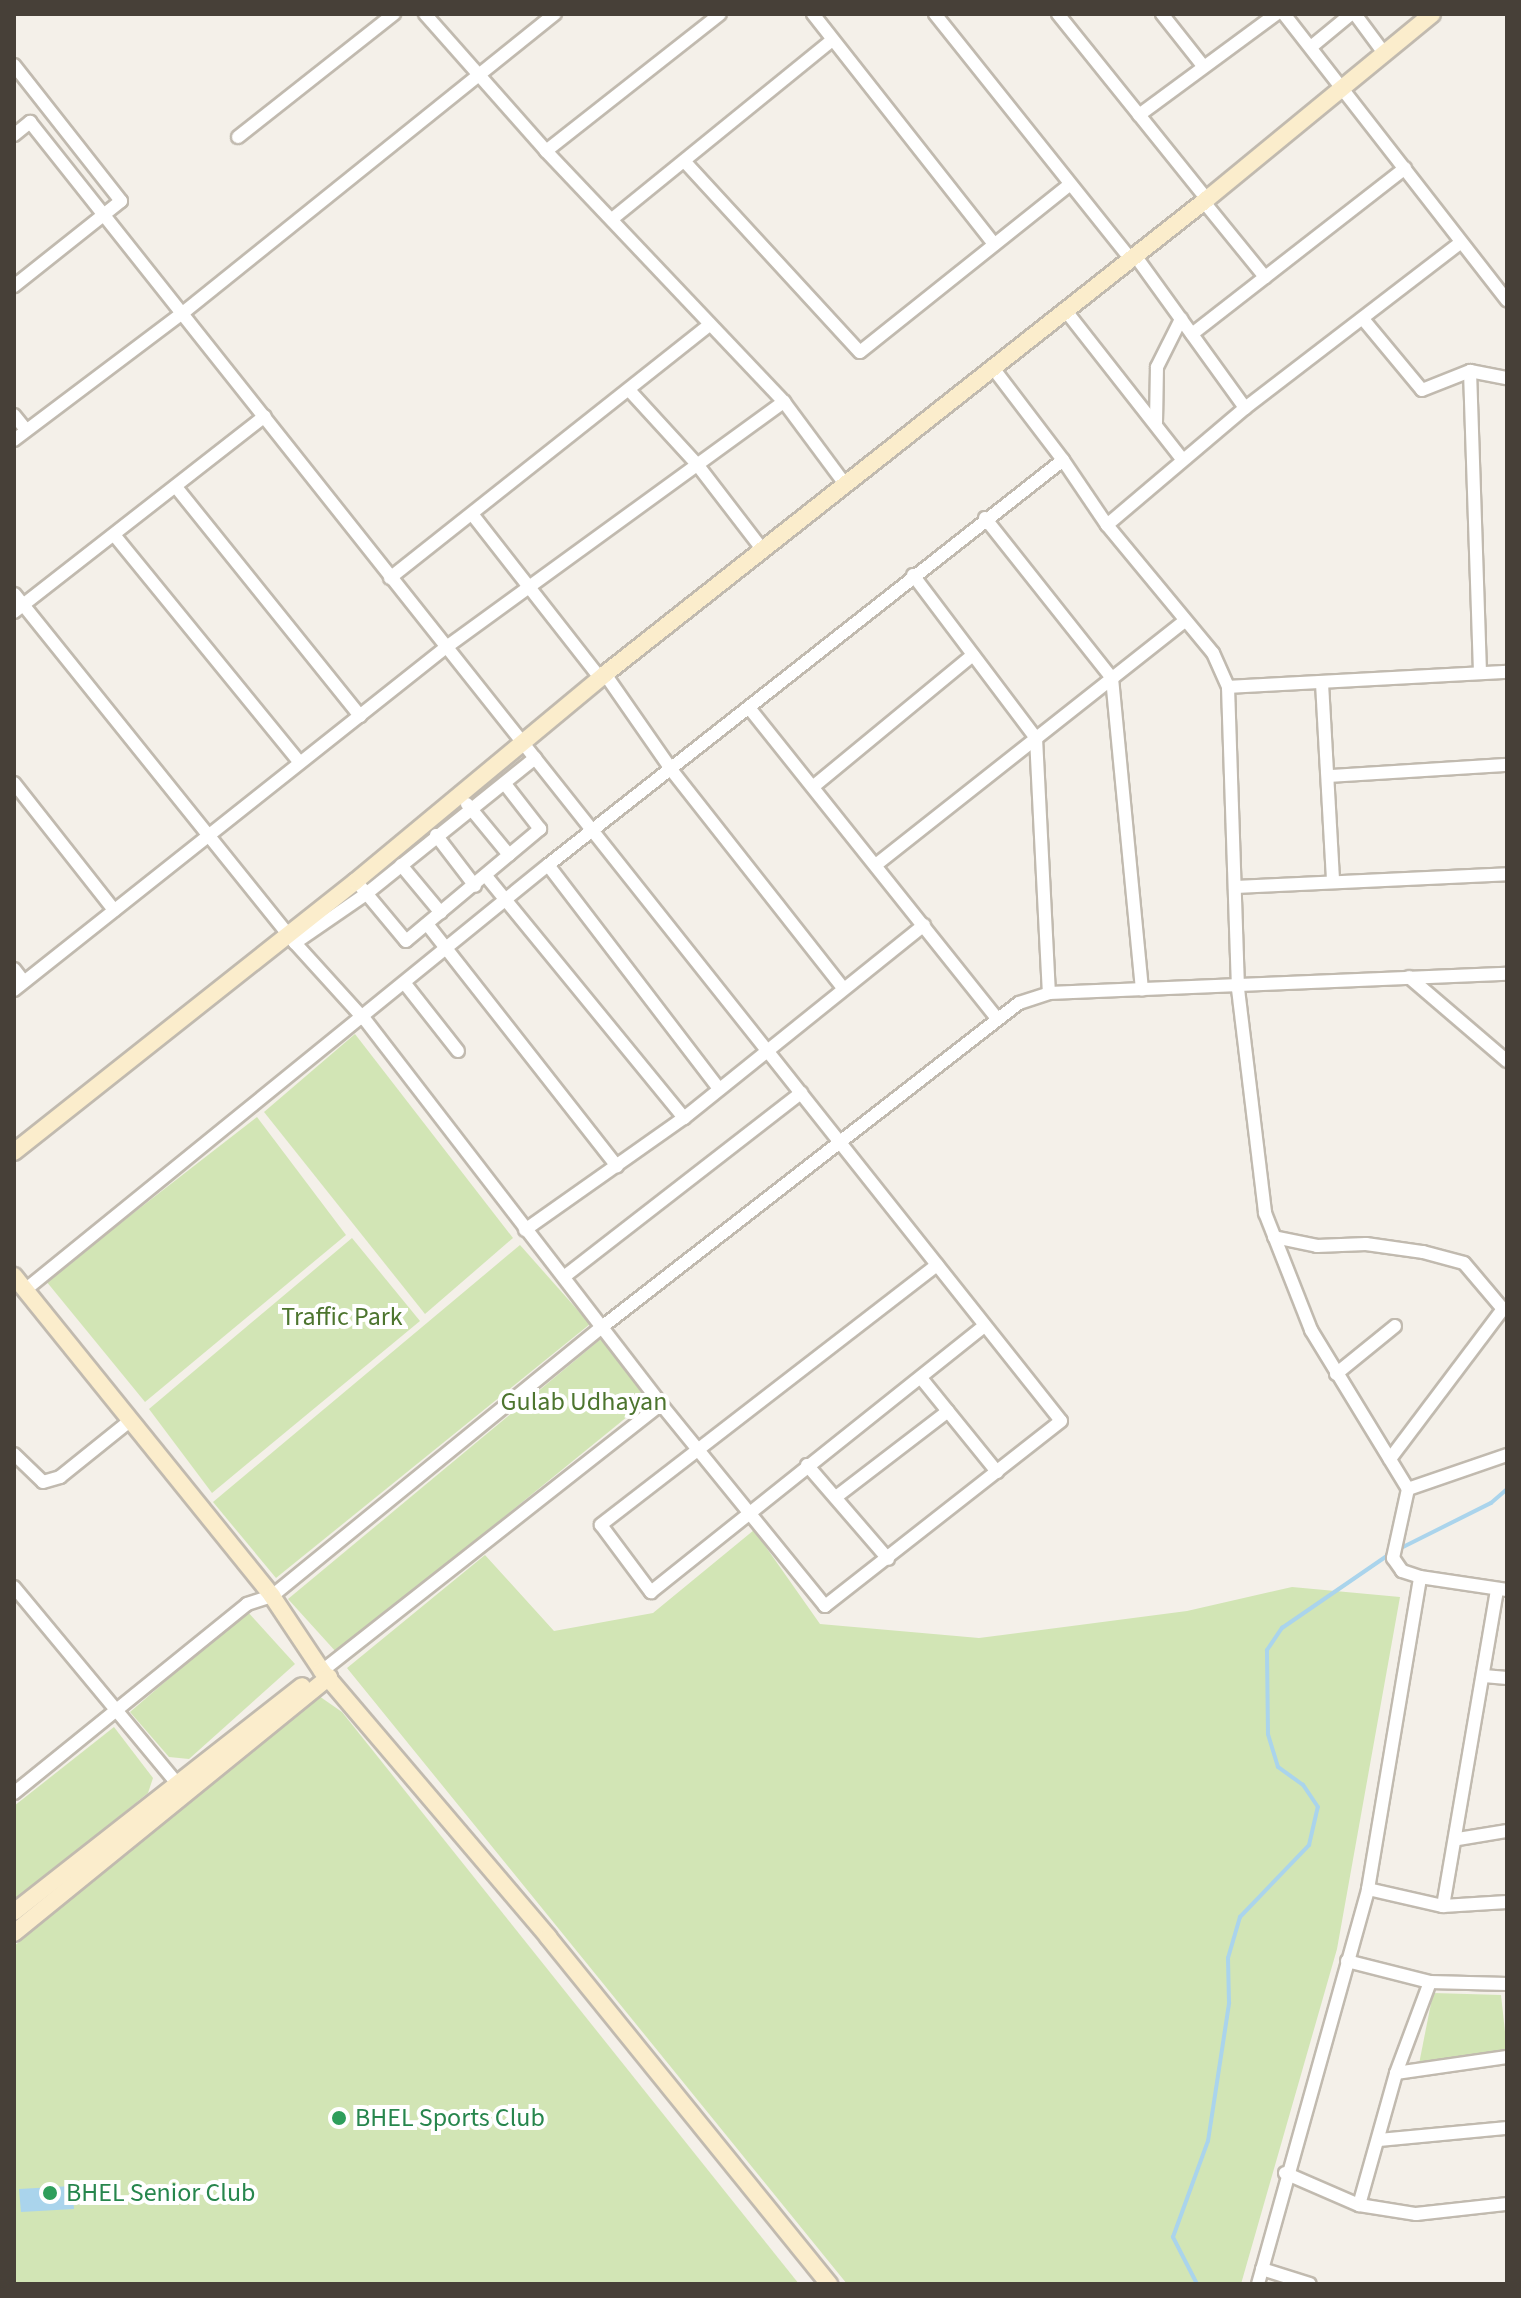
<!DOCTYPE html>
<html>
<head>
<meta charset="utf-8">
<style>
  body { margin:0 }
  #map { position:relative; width:1521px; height:2298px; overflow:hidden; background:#f4f0e9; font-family:"Source Sans 3",sans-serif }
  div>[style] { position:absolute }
  .green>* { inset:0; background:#d2e5b5 }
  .water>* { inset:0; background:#aad4ec }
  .stream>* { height:4px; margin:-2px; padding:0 2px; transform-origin:2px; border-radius:2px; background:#aad4ec }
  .roads { filter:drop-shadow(2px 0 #c1baaf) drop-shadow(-2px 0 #c1baaf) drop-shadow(0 2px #c1baaf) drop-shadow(0 -2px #c1baaf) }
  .street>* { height:12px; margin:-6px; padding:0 6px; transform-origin:6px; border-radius:6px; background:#fff }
  .secondary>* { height:16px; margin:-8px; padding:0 8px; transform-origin:8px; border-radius:8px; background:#fbedcc }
  .dots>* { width:22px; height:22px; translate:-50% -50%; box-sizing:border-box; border:4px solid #fff; border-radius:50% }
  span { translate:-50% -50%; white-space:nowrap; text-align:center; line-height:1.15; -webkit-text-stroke:8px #fff; paint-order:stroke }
  .park-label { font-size:26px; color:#4d752f }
  .leisure-label { font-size:26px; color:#27864d }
  .left { translate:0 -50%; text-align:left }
  .frame { position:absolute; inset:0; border:16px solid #474038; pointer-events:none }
</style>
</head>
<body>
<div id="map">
  <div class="green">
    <i style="clip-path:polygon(355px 1034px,513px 1238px,425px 1314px,264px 1112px)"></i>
    <i style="clip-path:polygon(257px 1117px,346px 1235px,145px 1402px,46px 1281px)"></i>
    <i style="clip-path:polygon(352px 1238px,420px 1321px,212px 1493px,149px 1409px)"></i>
    <i style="clip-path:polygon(520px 1245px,590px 1324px,276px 1578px,213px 1502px)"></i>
    <i style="clip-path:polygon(602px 1338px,649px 1399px,337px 1653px,288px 1599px)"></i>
    <i style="clip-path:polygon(754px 1530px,820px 1624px,979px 1638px,1187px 1611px,1292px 1587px,1400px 1597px,1337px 1949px,1241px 2284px,847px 2284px,347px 1668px,485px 1555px,554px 1631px,653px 1613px)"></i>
    <i style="clip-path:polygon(247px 1611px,295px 1664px,189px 1759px,169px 1757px,130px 1712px)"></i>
    <i style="clip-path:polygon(319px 1696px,342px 1712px,799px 2284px,14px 2284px,14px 1946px)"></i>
    <i style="clip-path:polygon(114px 1727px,153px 1778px,148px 1793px,14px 1902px,14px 1806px)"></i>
    <i style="clip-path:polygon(1433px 1993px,1501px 1995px,1507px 2050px,1419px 2064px)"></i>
  </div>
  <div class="water">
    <i style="clip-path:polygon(72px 2186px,74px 2209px,21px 2212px,19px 2189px)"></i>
  </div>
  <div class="stream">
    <i style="left:1399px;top:1549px;width:103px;rotate:-26.6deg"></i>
    <i style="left:1491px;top:1503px;width:21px;rotate:-41deg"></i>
    <i style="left:1197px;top:2284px;width:53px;rotate:-117.1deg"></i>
    <i style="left:1173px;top:2237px;width:102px;rotate:-70deg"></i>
    <i style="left:1208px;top:2141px;width:140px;rotate:-81.3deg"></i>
    <i style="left:1229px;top:2003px;width:45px;rotate:-91.3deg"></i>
    <i style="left:1228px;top:1958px;width:43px;rotate:-73.7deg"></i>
    <i style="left:1240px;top:1917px;width:100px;rotate:-46.2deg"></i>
    <i style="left:1309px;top:1845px;width:39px;rotate:-77deg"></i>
    <i style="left:1318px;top:1807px;width:27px;rotate:-124deg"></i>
    <i style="left:1303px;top:1785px;width:31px;rotate:-144deg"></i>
    <i style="left:1278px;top:1767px;width:34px;rotate:-107deg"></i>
    <i style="left:1268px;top:1734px;width:84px;rotate:-90.7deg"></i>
    <i style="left:1267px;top:1650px;width:27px;rotate:-56deg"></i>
    <i style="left:1282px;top:1628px;width:132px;rotate:-34.5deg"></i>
  </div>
  <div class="roads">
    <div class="street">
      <i style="left:425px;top:14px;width:183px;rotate:48.5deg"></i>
      <i style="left:546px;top:151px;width:346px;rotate:46.5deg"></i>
      <i style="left:784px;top:402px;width:102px;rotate:53.4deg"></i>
      <i style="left:813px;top:14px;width:293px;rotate:51.8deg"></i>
      <i style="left:935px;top:14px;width:311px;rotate:51.4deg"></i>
      <i style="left:1058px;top:14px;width:238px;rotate:51.2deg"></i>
      <i style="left:1162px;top:14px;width:66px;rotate:51.7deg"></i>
      <i style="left:1284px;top:14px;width:363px;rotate:52.1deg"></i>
      <i style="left:1355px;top:14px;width:49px;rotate:53.4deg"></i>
      <i style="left:1311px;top:47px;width:52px;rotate:-39.5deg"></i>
      <i style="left:14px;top:65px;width:173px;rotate:51.8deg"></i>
      <i style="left:121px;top:201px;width:137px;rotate:141.5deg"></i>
      <i style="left:1139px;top:115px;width:170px;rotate:-36.4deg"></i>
      <i style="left:14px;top:135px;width:21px;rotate:-39deg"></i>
      <i style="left:30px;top:122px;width:1658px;rotate:51.56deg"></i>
      <i style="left:1061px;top:1421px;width:300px;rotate:141.9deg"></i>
      <i style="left:825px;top:1606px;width:260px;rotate:-129.1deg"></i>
      <i style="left:661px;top:1404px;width:486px;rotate:-127.6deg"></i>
      <i style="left:364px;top:1019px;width:103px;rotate:-132.2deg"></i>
      <i style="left:295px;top:943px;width:448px;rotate:-128.8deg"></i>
      <i style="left:238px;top:137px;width:199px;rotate:-38.3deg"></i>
      <i style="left:546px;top:151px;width:221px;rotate:-38.2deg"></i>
      <i style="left:685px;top:162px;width:258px;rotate:47.4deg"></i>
      <i style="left:860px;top:352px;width:268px;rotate:-38.6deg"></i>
      <i style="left:1204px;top:202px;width:97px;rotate:50.9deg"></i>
      <i style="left:612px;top:219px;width:282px;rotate:-39.1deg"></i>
      <i style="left:1134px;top:254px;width:190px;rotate:54.2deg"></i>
      <i style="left:1066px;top:311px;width:188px;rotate:51.9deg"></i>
      <i style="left:1363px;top:319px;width:92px;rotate:50.3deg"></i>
      <i style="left:1422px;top:390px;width:52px;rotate:-21.6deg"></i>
      <i style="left:1470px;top:371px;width:302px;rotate:88.1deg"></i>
      <i style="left:1192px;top:334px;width:270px;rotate:-37.9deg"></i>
      <i style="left:993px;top:368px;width:116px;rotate:52.7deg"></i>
      <i style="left:1470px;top:371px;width:38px;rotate:11deg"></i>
      <i style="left:629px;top:390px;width:99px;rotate:47.5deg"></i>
      <i style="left:696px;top:463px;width:108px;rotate:52.5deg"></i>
      <i style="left:14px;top:415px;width:19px;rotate:51deg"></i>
      <i style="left:1156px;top:423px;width:56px;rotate:-89deg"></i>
      <i style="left:1157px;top:367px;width:54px;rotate:-63.4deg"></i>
      <i style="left:14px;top:440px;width:213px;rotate:-37deg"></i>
      <i style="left:184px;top:312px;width:476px;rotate:-38.8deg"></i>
      <i style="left:176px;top:487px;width:294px;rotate:51.2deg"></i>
      <i style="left:472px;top:514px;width:208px;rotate:52deg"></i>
      <i style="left:985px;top:518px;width:204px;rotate:51.6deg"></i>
      <i style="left:1112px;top:678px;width:313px;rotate:84.5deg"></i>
      <i style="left:1107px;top:525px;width:181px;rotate:-40.3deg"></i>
      <i style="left:1245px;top:408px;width:272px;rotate:-37.5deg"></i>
      <i style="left:115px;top:536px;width:291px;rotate:50.8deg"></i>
      <i style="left:913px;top:575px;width:204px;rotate:53deg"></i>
      <i style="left:1036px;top:738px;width:255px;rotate:87.1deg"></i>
      <i style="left:390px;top:578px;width:407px;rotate:-38.4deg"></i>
      <i style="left:14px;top:612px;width:318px;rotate:-38deg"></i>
      <i style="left:605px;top:674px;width:119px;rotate:55.2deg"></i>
      <i style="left:673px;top:772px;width:276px;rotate:51.8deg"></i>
      <i style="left:1322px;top:683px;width:198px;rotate:86.8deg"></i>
      <i style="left:1228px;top:687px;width:279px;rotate:-3.1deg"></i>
      <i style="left:750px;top:709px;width:396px;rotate:51.4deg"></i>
      <i style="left:1330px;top:776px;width:177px;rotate:-3.6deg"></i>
      <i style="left:14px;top:783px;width:162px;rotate:51.8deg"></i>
      <i style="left:814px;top:786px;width:206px;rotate:-39.5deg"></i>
      <i style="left:467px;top:804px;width:66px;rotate:50.5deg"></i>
      <i style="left:436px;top:835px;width:64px;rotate:52.6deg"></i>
      <i style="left:877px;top:864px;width:392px;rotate:-38.3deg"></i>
      <i style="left:401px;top:865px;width:62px;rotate:50.2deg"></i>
      <i style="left:548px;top:865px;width:282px;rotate:52.6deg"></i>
      <i style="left:486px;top:876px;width:313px;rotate:50.7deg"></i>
      <i style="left:356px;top:881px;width:78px;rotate:50.2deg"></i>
      <i style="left:406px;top:941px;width:175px;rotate:-39.9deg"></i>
      <i style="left:540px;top:829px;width:57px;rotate:-127.9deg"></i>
      <i style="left:1236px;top:887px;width:271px;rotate:-2.7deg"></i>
      <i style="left:427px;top:924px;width:308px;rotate:51.9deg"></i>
      <i style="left:295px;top:943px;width:86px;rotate:-34.6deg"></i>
      <i style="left:366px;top:894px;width:217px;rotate:-38.8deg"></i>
      <i style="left:14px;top:969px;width:16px;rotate:52deg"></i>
      <i style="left:1409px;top:977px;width:129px;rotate:40.6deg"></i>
      <i style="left:406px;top:985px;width:84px;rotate:51.8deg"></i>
      <i style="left:14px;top:990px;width:550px;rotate:-38.43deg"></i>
      <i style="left:445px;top:648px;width:419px;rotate:-36deg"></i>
      <i style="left:525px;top:1230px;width:194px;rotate:-35.2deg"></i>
      <i style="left:684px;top:1118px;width:308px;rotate:-38.8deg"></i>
      <i style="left:1274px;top:1237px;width:44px;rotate:11.8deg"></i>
      <i style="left:1317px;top:1246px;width:49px;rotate:-2.3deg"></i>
      <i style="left:1366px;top:1244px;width:58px;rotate:8deg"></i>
      <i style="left:1423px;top:1252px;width:42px;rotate:15deg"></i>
      <i style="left:1464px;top:1263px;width:60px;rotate:49.7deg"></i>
      <i style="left:1503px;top:1309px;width:188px;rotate:127deg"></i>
      <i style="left:937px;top:1265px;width:425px;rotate:142.3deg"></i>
      <i style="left:601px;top:1525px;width:84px;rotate:53.3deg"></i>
      <i style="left:651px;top:1592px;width:426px;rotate:-38.6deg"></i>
      <i style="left:565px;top:1276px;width:299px;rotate:-37.8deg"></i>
      <i style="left:25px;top:1290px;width:674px;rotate:-39.1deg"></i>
      <i style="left:548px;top:865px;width:655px;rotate:-38.18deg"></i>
      <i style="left:1063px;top:460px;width:78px;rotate:55.9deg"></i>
      <i style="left:1107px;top:525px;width:166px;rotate:50.4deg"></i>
      <i style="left:1213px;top:653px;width:37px;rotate:66deg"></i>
      <i style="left:1228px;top:687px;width:302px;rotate:88.1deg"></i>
      <i style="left:1238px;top:989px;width:226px;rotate:83.1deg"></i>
      <i style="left:1265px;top:1213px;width:126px;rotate:68.5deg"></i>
      <i style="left:1311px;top:1330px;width:186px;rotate:58.6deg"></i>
      <i style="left:1408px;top:1489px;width:71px;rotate:102.3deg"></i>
      <i style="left:1393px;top:1558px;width:16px;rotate:55deg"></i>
      <i style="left:1402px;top:1571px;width:19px;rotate:18deg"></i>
      <i style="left:1420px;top:1577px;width:88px;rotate:8.5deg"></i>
      <i style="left:1336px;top:1374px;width:76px;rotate:-39.1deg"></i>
      <i style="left:921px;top:1378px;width:121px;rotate:51deg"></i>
      <i style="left:14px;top:1454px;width:40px;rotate:44deg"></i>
      <i style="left:43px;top:1482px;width:18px;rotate:-16deg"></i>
      <i style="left:60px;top:1477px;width:91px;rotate:-38.8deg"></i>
      <i style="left:807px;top:1465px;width:124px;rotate:49.2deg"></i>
      <i style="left:1408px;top:1489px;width:105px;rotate:-19deg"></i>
      <i style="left:836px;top:1497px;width:141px;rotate:-37.5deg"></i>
      <i style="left:14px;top:1587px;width:261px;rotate:50.3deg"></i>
      <i style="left:322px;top:1671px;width:432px;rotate:-38.2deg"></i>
      <i style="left:1484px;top:1676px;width:23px;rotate:5deg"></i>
      <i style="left:14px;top:1793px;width:300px;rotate:-39deg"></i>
      <i style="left:247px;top:1604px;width:26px;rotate:-18deg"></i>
      <i style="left:272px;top:1596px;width:426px;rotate:-39.2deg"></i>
      <i style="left:602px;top:1327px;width:528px;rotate:-37.85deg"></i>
      <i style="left:1019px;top:1003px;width:32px;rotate:-18deg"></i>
      <i style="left:1049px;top:993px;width:458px;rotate:-2.4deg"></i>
      <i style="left:1458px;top:1839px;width:50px;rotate:-9.3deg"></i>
      <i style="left:1368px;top:1889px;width:77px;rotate:12.8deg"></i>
      <i style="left:1443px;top:1906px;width:64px;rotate:-3.6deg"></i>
      <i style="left:1443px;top:1906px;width:321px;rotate:-80.3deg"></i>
      <i style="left:1347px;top:1961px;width:86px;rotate:14.2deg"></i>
      <i style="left:1430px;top:1982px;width:77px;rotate:1.5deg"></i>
      <i style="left:1396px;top:2073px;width:112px;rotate:-8.2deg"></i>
      <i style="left:1379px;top:2140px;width:129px;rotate:-5.4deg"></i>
      <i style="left:1285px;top:2173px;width:81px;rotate:23.4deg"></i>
      <i style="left:1359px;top:2205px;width:58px;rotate:9deg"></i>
      <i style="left:1416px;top:2214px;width:92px;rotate:-6.3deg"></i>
      <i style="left:1359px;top:2205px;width:137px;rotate:-74.3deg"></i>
      <i style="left:1396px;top:2073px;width:97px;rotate:-69.5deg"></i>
      <i style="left:1262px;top:2269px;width:50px;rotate:17.4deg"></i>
      <i style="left:1258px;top:2284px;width:410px;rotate:-74.4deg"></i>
      <i style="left:1368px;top:1889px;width:316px;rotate:-80.5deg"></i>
    </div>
    <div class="secondary">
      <i style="left:14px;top:1152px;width:436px;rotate:-38.4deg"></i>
      <i style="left:356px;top:881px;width:324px;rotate:-39.7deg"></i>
      <i style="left:605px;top:674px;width:767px;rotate:-38.27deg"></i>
      <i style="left:1207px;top:199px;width:291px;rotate:-39.4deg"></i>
      <i style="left:14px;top:1276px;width:411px;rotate:51.1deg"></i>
      <i style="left:272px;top:1596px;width:90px;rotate:56.3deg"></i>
      <i style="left:322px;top:1671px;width:349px;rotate:49.6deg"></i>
      <i style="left:548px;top:1937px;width:447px;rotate:51deg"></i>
      <i style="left:14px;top:1912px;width:366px;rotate:-38.1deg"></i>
      <i style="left:14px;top:1933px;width:406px;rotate:-39.1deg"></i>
    </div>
  </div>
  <div class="dots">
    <i style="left:339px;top:2118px;background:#2e9e5b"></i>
    <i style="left:50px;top:2193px;background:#2e9e5b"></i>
  </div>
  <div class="park-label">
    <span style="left:342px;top:1317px">Traffic Park</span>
    <span style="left:584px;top:1402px">Gulab Udhayan</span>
  </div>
  <div class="leisure-label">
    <span class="left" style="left:355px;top:2118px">BHEL Sports Club</span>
    <span class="left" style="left:66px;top:2193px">BHEL Senior Club</span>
  </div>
  <div class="frame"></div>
</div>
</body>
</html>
